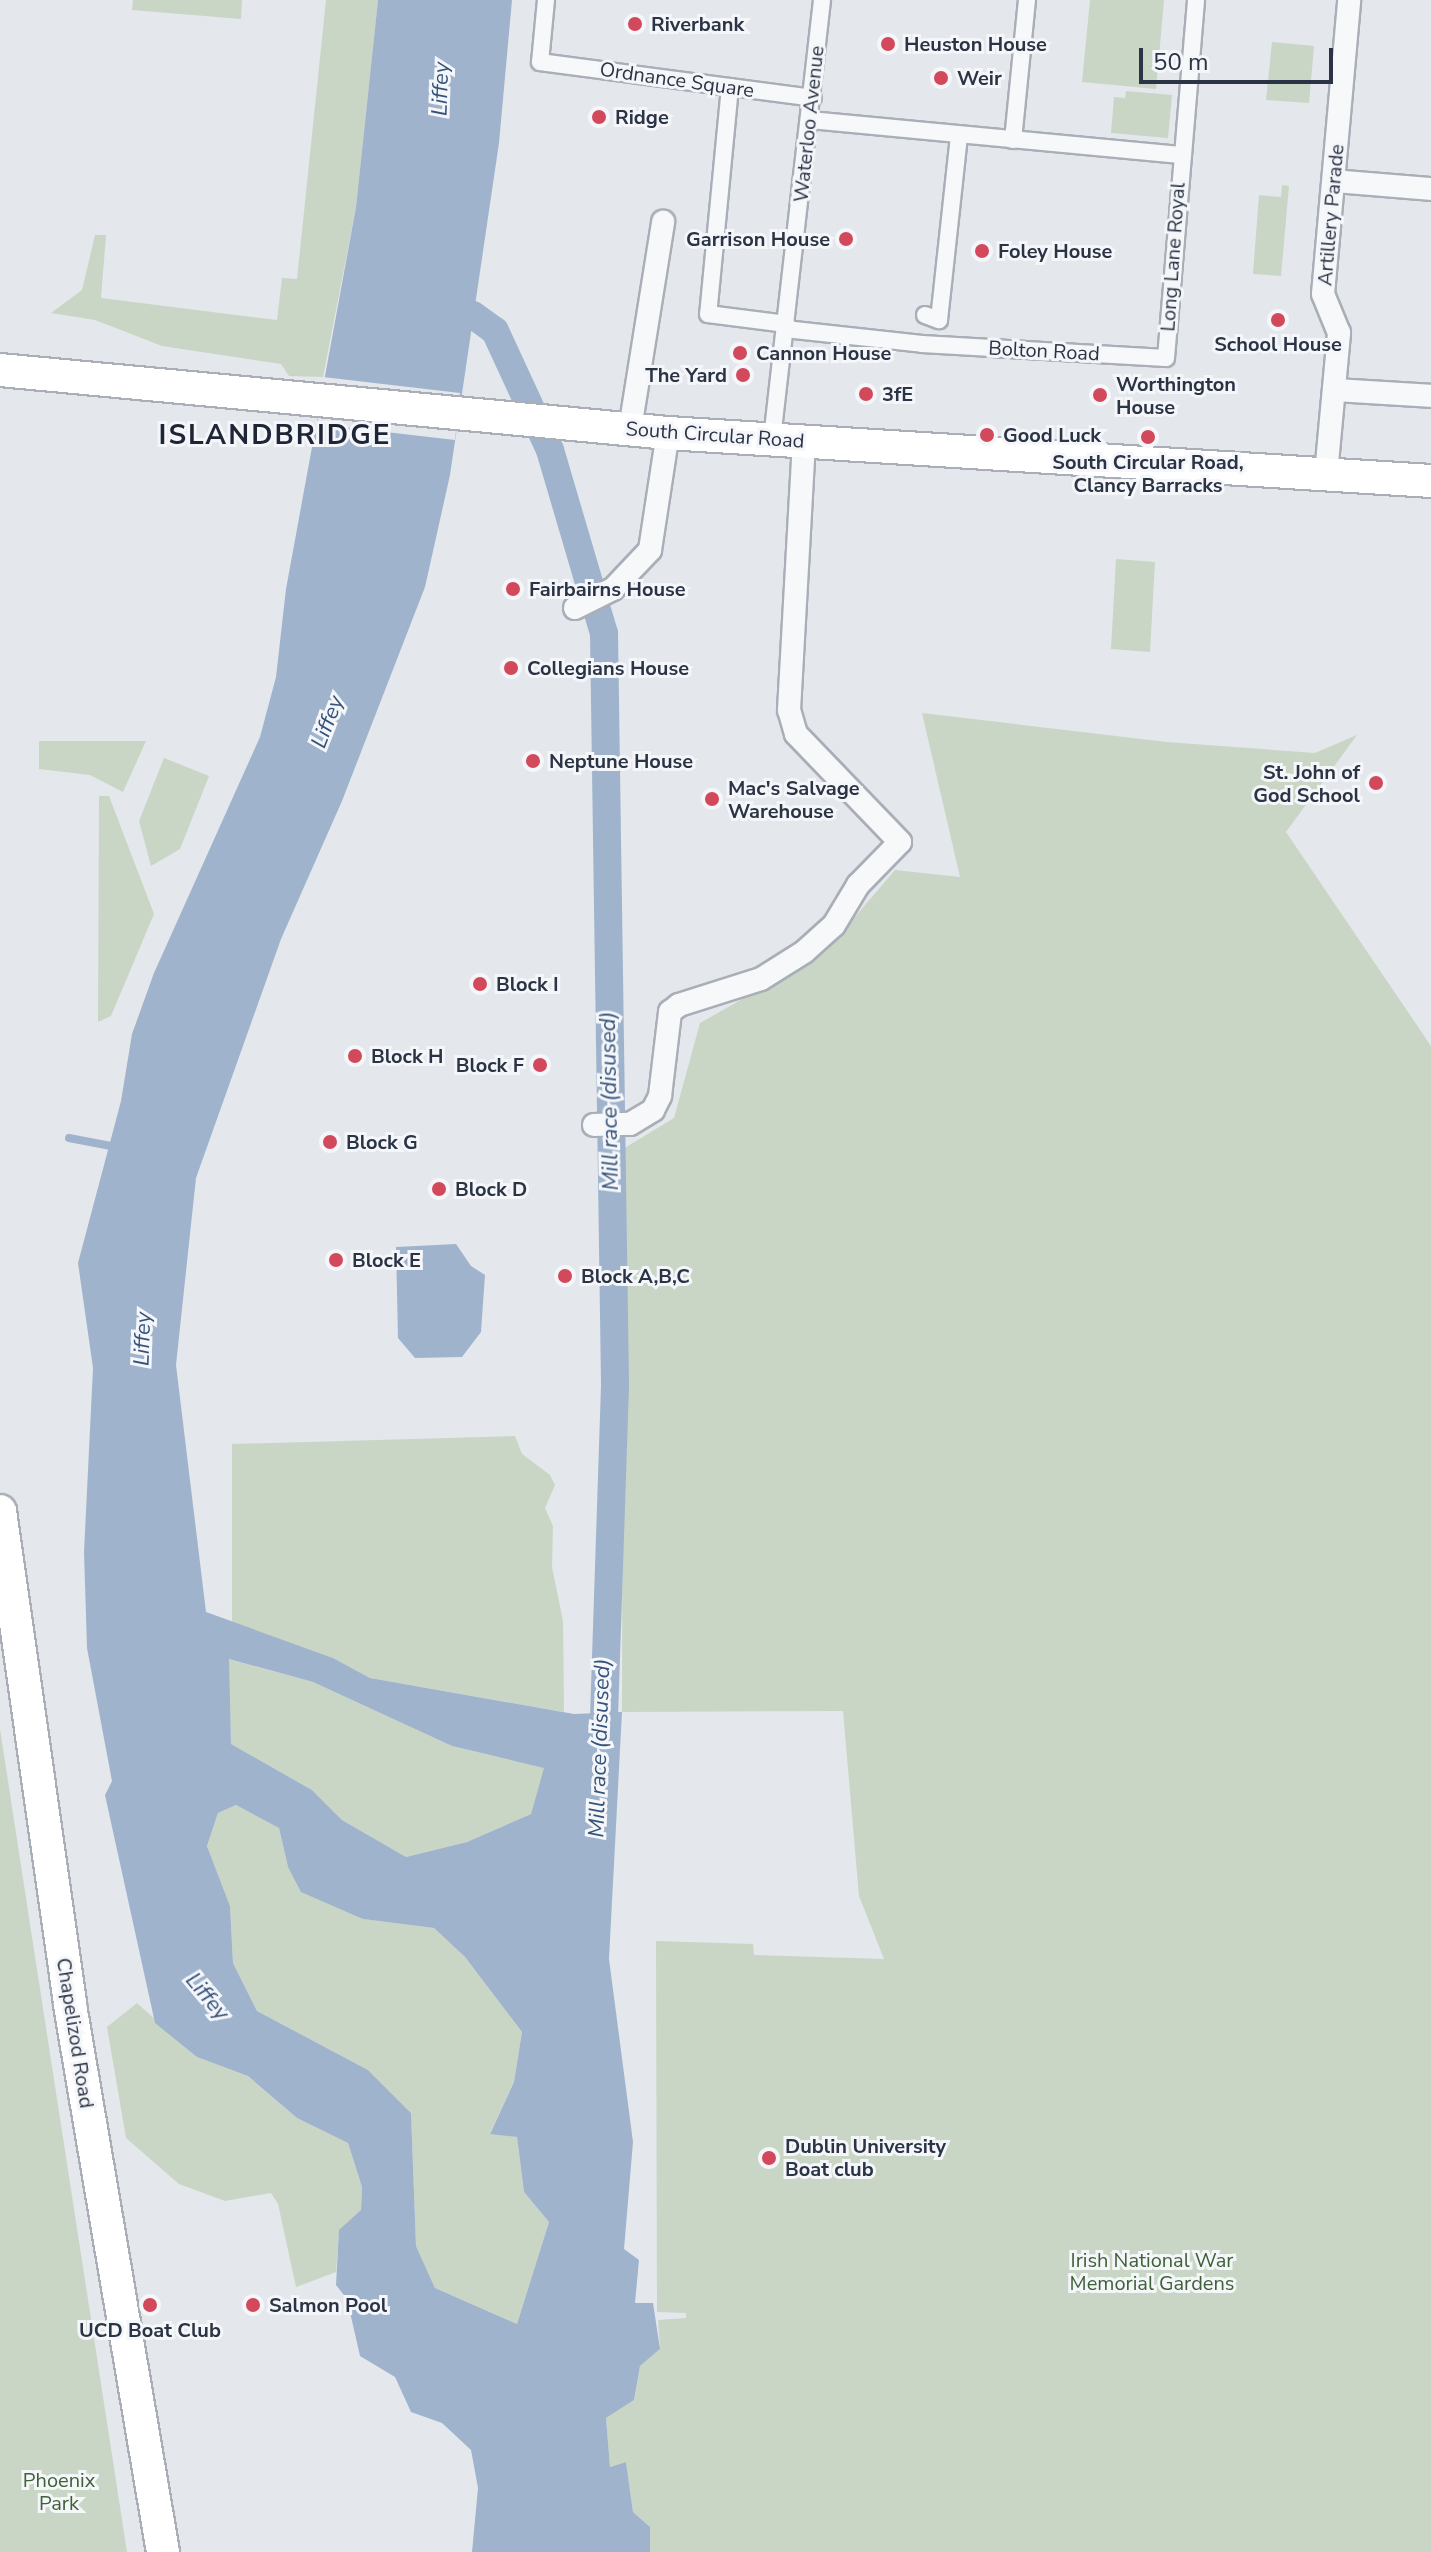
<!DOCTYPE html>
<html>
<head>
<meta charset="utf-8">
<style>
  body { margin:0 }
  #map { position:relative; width:1431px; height:2552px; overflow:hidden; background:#e4e7ec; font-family:"Nunito Sans",sans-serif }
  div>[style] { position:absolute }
  .green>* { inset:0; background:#c9d6c5 }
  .water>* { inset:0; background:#9fb4cc }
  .pier>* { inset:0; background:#e4e7ec }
  .stream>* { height:8px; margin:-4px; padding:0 4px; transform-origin:4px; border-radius:4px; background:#9fb4cc }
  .canal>* { height:28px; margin:-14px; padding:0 14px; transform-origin:14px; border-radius:14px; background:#9fb4cc }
  .roads { filter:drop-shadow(2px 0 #a9aeb7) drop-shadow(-2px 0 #a9aeb7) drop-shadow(0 2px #a9aeb7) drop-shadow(0 -2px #a9aeb7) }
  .pedestrian>* { height:16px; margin:-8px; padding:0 8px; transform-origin:8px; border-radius:8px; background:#f7f8fa }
  .minor>* { height:22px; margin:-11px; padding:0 11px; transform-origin:11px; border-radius:11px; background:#f7f8fa }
  .secondary>* { height:32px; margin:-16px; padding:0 16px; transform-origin:16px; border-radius:16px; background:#fff }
  .dots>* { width:22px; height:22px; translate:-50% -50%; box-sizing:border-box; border:4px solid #f4f6f9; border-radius:50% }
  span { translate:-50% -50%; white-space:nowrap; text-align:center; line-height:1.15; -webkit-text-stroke:6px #f4f6f9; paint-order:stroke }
  .poi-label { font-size:20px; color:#2b3445; font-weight:700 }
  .left { translate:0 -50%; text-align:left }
  .right { translate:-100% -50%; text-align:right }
  .street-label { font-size:20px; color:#2b3445 }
  .park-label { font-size:20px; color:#3f6138 }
  .water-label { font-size:22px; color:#34527a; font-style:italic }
  .district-label { font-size:28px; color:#1d2536; font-weight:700; letter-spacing:2px }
  .scale { position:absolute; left:1139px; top:48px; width:194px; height:36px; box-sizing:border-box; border:4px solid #2b3445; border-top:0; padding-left:10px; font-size:24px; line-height:28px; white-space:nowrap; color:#2b3445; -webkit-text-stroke:6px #f4f6f9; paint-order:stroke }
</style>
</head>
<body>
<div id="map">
  <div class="green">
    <i style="clip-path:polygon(133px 0,242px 0,241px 19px,132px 10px)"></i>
    <i style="clip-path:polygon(326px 0,378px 0,356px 207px,323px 377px,289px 376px,281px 364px,162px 346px,95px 320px,51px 313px,82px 290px,95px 235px,106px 235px,101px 298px,277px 320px,282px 278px,297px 279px)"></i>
    <i style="clip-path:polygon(1090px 0,1164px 0,1156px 89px,1082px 82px)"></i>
    <i style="clip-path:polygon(1272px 42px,1314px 46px,1309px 103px,1266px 100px)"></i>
    <i style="clip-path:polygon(1126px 91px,1172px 95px,1168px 138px,1111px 133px,1114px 97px,1125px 98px)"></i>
    <i style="clip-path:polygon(1282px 185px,1289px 186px,1281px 276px,1253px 274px,1259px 195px,1281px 197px)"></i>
    <i style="clip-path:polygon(1116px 559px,1155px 562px,1150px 652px,1111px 649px)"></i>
    <i style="clip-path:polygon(922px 713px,1167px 742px,1315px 753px,1357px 735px,1286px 832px,1431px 1046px,1431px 2552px,650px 2552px,650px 2527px,633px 2512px,626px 2462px,610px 2467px,606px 2418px,634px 2400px,640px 2366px,660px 2349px,658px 2320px,686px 2318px,686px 2313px,657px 2312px,656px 1941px,753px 1944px,754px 1955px,884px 1959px,859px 1896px,843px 1711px,622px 1712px,623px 1149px,674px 1118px,700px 1023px,824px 953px,895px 870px,960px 877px)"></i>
    <i style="clip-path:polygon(39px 741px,146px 741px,123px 792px,90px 775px,39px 769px)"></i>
    <i style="clip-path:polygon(164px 758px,209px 776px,180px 849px,151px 866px,139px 821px)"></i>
    <i style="clip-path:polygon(99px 796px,109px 796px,154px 914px,111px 1016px,98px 1022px)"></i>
    <i style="clip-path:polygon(515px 1436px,522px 1454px,550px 1475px,555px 1485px,545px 1508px,553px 1526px,552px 1567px,563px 1621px,564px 1712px,370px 1678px,333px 1658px,232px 1622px,232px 1444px)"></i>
    <i style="clip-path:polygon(228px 1659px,313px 1682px,452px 1746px,545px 1768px,531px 1814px,467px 1842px,406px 1857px,342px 1820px,312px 1790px,231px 1744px)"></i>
    <i style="clip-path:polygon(0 1729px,32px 1937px,127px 2552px,0 2552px)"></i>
    <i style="clip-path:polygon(236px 1805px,279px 1828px,288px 1867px,363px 1919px,434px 1928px,465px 1957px,522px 2032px,514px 2082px,490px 2133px,517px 2137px,524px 2192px,549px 2222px,517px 2324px,435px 2288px,416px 2246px,411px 2113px,368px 2070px,257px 2011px,233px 1963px,230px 1906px,207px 1846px,218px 1813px)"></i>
    <i style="clip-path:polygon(137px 2003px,197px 2057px,248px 2076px,297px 2118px,348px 2143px,362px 2187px,361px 2211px,339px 2233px,336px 2272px,296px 2287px,278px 2204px,271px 2193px,225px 2201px,179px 2184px,126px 2138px,107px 2027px)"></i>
  </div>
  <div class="water">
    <i style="clip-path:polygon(evenodd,378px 0,512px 0,499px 143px,450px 475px,425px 587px,342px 801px,281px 939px,196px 1178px,176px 1365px,206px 1612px,333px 1658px,370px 1678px,574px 1714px,622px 1712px,609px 1959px,633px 2142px,624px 2249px,639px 2260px,635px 2303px,653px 2303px,660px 2349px,640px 2366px,634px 2400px,606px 2418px,610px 2467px,626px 2462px,633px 2512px,650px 2527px,650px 2552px,472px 2552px,478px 2488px,471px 2450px,442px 2423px,411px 2412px,395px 2377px,360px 2356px,347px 2299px,336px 2285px,339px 2230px,361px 2210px,362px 2187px,348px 2143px,297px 2118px,248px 2076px,197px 2057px,155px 2023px,105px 1795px,112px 1781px,87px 1648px,84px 1552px,93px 1368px,78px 1263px,121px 1101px,132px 1034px,154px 973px,260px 737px,276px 677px,286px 589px,356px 207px,378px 0,229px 1659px,313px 1682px,452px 1746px,544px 1768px,531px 1814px,467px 1842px,406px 1857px,342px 1820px,312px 1790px,231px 1744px,229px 1659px,378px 0,236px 1805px,279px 1828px,288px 1867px,301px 1892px,363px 1919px,434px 1928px,465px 1957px,522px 2032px,514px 2082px,490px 2134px,517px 2137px,524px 2192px,549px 2222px,517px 2324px,435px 2288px,416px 2246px,411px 2113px,368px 2070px,257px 2011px,233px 1963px,230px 1906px,207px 1846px,218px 1813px,236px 1805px)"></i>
    <i style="clip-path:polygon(456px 1244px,471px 1266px,485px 1275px,481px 1332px,462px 1357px,415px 1358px,398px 1338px,396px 1247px)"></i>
  </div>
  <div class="pier">
    <i style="clip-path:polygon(323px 377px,460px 393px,455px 440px,317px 424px)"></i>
  </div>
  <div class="stream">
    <i style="left:69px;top:1138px;width:48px;rotate:10.8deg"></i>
  </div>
  <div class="canal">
    <i style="left:435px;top:305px;width:39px;rotate:15deg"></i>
    <i style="left:473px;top:315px;width:27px;rotate:36deg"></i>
    <i style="left:495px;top:331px;width:131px;rotate:65.2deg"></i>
    <i style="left:550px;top:450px;width:191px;rotate:73.6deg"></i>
    <i style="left:604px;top:633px;width:753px;rotate:89.16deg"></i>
    <i style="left:615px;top:1386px;width:364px;rotate:91.9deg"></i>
  </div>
  <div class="roads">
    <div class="pedestrian">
      <i style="left:546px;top:0;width:62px;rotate:95.5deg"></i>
      <i style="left:540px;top:62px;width:275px;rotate:7.5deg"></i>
      <i style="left:730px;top:87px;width:228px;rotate:95.5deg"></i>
      <i style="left:708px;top:314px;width:79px;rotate:7.3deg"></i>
      <i style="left:810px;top:120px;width:372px;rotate:5.4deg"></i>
      <i style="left:1013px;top:140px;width:141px;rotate:-84.3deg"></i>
      <i style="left:925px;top:315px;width:15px;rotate:20deg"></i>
      <i style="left:939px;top:320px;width:186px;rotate:-83.8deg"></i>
      <i style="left:785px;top:329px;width:138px;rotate:6.2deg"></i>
      <i style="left:922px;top:344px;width:244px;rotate:3.3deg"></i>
      <i style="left:1166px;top:358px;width:359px;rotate:-85.2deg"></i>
      <i style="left:772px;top:439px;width:442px;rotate:-83.5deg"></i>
    </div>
    <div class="minor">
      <i style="left:1334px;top:181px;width:97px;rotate:4.7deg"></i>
      <i style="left:1334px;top:390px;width:97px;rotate:3.5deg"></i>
      <i style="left:630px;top:429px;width:210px;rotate:-80.9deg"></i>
      <i style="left:1326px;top:474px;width:142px;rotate:-84.7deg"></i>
      <i style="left:1339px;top:333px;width:42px;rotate:-112.3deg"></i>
      <i style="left:1323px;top:294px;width:295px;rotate:-84.9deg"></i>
      <i style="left:575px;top:608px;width:42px;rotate:-26.6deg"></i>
      <i style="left:613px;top:589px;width:54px;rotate:-46.5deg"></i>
      <i style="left:650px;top:550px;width:118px;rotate:-81.3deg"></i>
      <i style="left:594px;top:1125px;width:36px;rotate:-2deg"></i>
      <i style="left:630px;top:1124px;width:27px;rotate:-31deg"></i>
      <i style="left:653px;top:1110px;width:16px;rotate:-63deg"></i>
      <i style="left:660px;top:1096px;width:85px;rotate:-83.2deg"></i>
      <i style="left:670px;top:1012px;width:11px;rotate:-38deg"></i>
      <i style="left:679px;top:1005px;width:86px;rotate:-17.6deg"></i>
      <i style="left:761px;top:979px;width:51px;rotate:-32.1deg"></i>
      <i style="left:804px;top:952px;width:40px;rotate:-42deg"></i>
      <i style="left:834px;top:925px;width:47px;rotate:-59deg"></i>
      <i style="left:858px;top:885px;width:60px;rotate:-45.7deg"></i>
      <i style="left:900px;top:842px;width:150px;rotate:-133.9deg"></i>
      <i style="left:796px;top:734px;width:25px;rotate:-106deg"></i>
      <i style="left:789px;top:710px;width:269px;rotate:-86.8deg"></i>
    </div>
    <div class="secondary">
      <i style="left:0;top:370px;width:671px;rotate:5.39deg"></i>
      <i style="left:668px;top:433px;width:765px;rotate:3.6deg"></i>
      <i style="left:0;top:1511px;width:499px;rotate:81.9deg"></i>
      <i style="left:70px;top:2005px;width:555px;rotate:80.35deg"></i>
    </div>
  </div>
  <div class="dots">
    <i style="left:635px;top:24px;background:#d1495b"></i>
    <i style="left:888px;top:44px;background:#d1495b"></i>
    <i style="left:941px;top:78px;background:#d1495b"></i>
    <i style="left:599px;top:117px;background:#d1495b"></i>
    <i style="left:846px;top:239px;background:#d1495b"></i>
    <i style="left:982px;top:251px;background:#d1495b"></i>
    <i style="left:1278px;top:320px;background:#d1495b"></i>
    <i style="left:740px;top:353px;background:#d1495b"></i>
    <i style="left:743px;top:375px;background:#d1495b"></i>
    <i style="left:866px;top:394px;background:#d1495b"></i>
    <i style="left:1100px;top:395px;background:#d1495b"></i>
    <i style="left:987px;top:435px;background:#d1495b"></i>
    <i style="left:1148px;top:437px;background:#d1495b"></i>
    <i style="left:513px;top:589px;background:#d1495b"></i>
    <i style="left:511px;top:668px;background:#d1495b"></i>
    <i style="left:533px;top:761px;background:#d1495b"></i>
    <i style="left:1376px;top:783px;background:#d1495b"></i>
    <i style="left:712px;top:799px;background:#d1495b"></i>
    <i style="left:480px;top:984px;background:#d1495b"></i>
    <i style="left:355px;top:1056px;background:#d1495b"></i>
    <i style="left:540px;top:1065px;background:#d1495b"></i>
    <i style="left:330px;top:1142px;background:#d1495b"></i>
    <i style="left:439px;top:1189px;background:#d1495b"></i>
    <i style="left:336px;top:1260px;background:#d1495b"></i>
    <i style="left:565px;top:1276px;background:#d1495b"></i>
    <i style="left:769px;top:2158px;background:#d1495b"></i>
    <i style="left:150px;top:2305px;background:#d1495b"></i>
    <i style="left:253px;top:2305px;background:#d1495b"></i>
  </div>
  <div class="poi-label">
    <span class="left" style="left:651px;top:24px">Riverbank</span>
    <span class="left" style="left:904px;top:44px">Heuston House</span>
    <span class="left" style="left:957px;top:78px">Weir</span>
    <span class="left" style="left:615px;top:117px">Ridge</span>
    <span class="right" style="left:830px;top:239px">Garrison House</span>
    <span class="left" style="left:998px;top:251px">Foley House</span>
    <span style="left:1278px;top:344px">School House</span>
    <span class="left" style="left:756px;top:353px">Cannon House</span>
    <span class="right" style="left:727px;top:375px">The Yard</span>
    <span class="left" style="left:1116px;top:396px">Worthington<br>House</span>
    <span class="left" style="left:882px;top:394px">3fE</span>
    <span class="left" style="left:1003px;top:435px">Good Luck</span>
    <span style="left:1148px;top:474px">South Circular Road,<br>Clancy Barracks</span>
    <span class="left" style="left:529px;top:589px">Fairbairns House</span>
    <span class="left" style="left:527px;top:668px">Collegians House</span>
    <span class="left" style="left:549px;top:761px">Neptune House</span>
    <span class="right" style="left:1360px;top:784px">St. John of<br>God School</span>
    <span class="left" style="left:728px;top:800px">Mac's Salvage<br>Warehouse</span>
    <span class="left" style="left:496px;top:984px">Block I</span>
    <span class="left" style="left:371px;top:1056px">Block H</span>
    <span class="right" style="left:524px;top:1065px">Block F</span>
    <span class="left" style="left:346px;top:1142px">Block G</span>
    <span class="left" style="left:455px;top:1189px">Block D</span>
    <span class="left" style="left:352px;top:1260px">Block E</span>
    <span class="left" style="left:581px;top:1276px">Block A,B,C</span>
    <span class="left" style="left:785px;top:2158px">Dublin University<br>Boat club</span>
    <span class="left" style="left:269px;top:2305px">Salmon Pool</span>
    <span style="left:150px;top:2330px">UCD Boat Club</span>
  </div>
  <div class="street-label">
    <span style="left:677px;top:80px;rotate:8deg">Ordnance Square</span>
    <span style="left:809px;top:124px;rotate:-84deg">Waterloo Avenue</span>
    <span style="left:1331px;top:215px;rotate:-85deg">Artillery Parade</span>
    <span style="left:1173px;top:257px;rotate:-86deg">Long Lane Royal</span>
    <span style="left:1044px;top:351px;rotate:3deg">Bolton Road</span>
    <span style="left:715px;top:435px;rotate:4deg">South Circular Road</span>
    <span style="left:75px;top:2033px;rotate:81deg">Chapelizod Road</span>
  </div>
  <div class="park-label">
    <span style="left:1152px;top:2272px">Irish National War<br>Memorial Gardens</span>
    <span style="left:59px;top:2492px">Phoenix<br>Park</span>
  </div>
  <div class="water-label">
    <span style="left:441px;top:89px;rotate:-88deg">Liffey</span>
    <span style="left:328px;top:722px;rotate:-69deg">Liffey</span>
    <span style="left:610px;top:1101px;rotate:-91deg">Mill race (disused)</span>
    <span style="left:143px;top:1339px;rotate:-88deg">Liffey</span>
    <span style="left:600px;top:1748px;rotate:-88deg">Mill race (disused)</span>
    <span style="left:207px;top:1997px;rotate:50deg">Liffey</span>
  </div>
  <div class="district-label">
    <span style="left:275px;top:435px">ISLANDBRIDGE</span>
  </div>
  <div class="scale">50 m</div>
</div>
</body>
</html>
